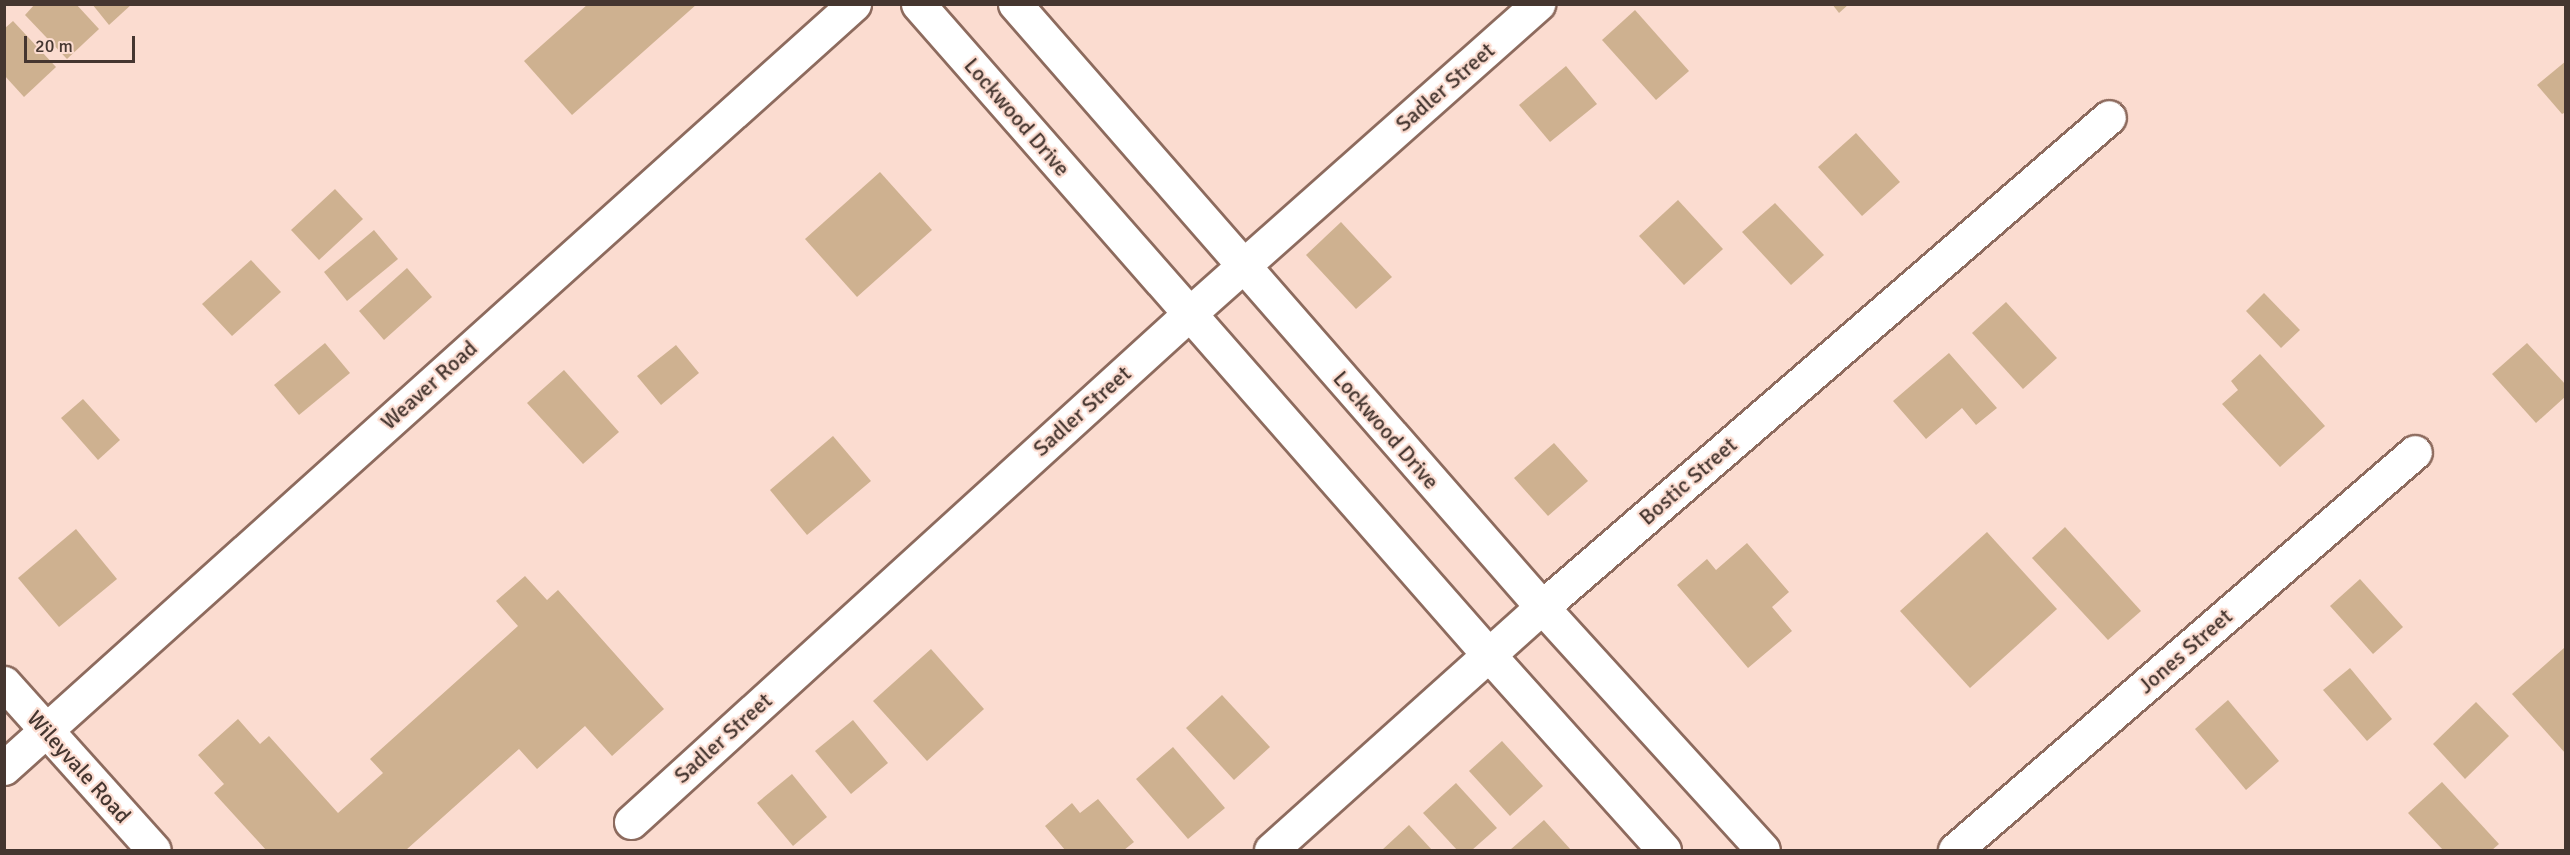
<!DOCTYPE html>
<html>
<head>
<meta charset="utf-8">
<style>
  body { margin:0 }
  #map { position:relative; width:2570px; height:855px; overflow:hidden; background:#fbdcd0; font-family:Signika,sans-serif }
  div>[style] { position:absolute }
  .building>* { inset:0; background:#ceb190 }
  .roads { filter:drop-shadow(2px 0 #8d6b5e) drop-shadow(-2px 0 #8d6b5e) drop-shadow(0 2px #8d6b5e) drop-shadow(0 -2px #8d6b5e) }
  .street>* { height:33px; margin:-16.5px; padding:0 16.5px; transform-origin:16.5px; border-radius:16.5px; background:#fff }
  .secondary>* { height:33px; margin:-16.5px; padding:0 16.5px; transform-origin:16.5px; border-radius:16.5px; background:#fff }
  span { translate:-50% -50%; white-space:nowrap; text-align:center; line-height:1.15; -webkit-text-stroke:4.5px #fbdcd0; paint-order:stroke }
  .street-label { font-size:22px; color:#453630 }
  .frame { position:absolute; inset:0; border:6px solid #453630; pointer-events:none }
  .scale { position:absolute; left:24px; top:36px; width:111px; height:27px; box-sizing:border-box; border:3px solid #453630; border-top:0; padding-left:8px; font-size:18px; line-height:21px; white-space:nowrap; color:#453630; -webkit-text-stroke:4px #fbdcd0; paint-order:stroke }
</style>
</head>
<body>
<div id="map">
  <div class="building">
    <i style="clip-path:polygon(35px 4px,76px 4px,99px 29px,67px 59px,25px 15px)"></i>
    <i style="clip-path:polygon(92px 4px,132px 4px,109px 25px)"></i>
    <i style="clip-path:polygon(588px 4px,697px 4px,572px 115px,524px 61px)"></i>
    <i style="clip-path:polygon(1832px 4px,1849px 4px,1839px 13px)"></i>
    <i style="clip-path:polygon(1635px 10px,1689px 71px,1656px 100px,1602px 40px)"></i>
    <i style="clip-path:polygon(13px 21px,56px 67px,24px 97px,4px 75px,4px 29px)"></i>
    <i style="clip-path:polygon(2566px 61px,2566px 112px,2562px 114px,2537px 85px)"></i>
    <i style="clip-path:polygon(1566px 66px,1597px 104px,1550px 142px,1519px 105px)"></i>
    <i style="clip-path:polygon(1856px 133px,1900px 182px,1862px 216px,1818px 167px)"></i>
    <i style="clip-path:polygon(880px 172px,932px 230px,857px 297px,805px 239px)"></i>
    <i style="clip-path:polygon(335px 189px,363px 219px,319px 260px,291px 230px)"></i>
    <i style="clip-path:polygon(1678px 200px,1723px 249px,1684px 285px,1639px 236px)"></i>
    <i style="clip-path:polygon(1775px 203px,1824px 255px,1791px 285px,1742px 232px)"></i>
    <i style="clip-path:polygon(1341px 222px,1392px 277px,1356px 309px,1306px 255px)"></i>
    <i style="clip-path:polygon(374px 230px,398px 259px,347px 301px,324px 272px)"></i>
    <i style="clip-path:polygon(251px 260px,281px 292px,232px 336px,202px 304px)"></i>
    <i style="clip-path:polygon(407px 268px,432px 297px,384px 340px,359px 311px)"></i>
    <i style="clip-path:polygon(2264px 293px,2300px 330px,2281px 348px,2246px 311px)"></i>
    <i style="clip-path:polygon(2006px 302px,2057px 358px,2023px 389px,1972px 333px)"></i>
    <i style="clip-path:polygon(325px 343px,350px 373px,299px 415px,274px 385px)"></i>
    <i style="clip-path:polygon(2527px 343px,2566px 385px,2566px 396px,2536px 423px,2492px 374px)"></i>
    <i style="clip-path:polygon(676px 345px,699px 373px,661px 405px,637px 376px)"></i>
    <i style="clip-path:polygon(1949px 353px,1997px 408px,1976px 425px,1962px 408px,1926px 439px,1893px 401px)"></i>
    <i style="clip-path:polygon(2260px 354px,2325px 426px,2280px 467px,2222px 404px,2238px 390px,2231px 381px)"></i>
    <i style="clip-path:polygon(564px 370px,619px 432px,583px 464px,527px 403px)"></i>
    <i style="clip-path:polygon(83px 399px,120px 440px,98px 460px,61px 418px)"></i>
    <i style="clip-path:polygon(833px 436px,871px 481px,807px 535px,770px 490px)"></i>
    <i style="clip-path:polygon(1554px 443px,1588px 481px,1548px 516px,1514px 478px)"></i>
    <i style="clip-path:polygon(2065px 527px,2141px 611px,2108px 640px,2032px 558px)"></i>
    <i style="clip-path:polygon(76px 529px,117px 579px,59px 627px,18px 578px)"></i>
    <i style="clip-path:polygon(1987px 532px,2057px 609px,1970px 688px,1900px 611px)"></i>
    <i style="clip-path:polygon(1747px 543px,1789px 592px,1772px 607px,1792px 631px,1748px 668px,1677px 585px,1707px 559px,1716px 570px)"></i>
    <i style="clip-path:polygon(525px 576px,547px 600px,558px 590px,664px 709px,612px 756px,585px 726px,537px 769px,519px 749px,406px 850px,266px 850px,214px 793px,224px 784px,198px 755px,238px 719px,260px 744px,269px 736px,338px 813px,383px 773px,370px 759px,518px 626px,496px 601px)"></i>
    <i style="clip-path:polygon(2360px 579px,2403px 627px,2373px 654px,2330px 606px)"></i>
    <i style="clip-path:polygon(2564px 648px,2566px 649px,2566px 754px,2512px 694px)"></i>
    <i style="clip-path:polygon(931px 649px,984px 709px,927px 761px,873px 701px)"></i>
    <i style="clip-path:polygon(2350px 668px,2392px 719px,2367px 741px,2323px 690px)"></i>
    <i style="clip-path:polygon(1222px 695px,1270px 747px,1234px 780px,1186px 728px)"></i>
    <i style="clip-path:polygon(2228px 700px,2279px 761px,2246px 790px,2195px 729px)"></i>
    <i style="clip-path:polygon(2476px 702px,2509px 736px,2465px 779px,2433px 744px)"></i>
    <i style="clip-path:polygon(853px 720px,888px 763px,851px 794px,815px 751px)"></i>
    <i style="clip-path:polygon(1502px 741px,1543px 786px,1510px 816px,1469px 771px)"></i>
    <i style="clip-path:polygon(1173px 747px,1225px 808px,1188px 839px,1136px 779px)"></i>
    <i style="clip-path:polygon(792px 774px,827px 817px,793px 846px,757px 803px)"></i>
    <i style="clip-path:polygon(2442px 782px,2499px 844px,2492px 850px,2443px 850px,2408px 813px)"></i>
    <i style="clip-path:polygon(1456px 783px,1497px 828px,1472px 850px,1457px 850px,1423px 813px)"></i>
    <i style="clip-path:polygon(1098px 799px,1134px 842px,1124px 850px,1065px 850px,1045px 826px,1072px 803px,1080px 813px)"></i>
    <i style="clip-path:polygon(1544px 820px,1571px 850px,1510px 850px)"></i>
    <i style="clip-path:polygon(1409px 825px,1432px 850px,1382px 850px)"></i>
  </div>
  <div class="roads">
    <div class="street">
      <i style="left:4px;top:683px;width:224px;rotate:48.1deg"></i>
      <i style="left:631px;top:822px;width:755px;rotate:-42.31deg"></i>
      <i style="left:1189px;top:314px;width:467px;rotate:-41.6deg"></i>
      <i style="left:1271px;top:850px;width:364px;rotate:-41.9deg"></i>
      <i style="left:1542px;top:607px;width:749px;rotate:-40.83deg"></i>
      <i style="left:1955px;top:850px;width:608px;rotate:-40.87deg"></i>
    </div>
    <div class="secondary">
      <i style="left:918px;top:4px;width:866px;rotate:48.75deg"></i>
      <i style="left:1489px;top:655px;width:262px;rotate:48.1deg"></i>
      <i style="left:1015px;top:4px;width:801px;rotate:48.85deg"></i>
      <i style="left:1542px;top:607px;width:328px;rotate:47.7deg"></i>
      <i style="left:4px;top:768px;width:1143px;rotate:-41.95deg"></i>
    </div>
  </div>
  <div class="street-label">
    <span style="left:1445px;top:87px;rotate:-41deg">Sadler Street</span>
    <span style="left:1017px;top:117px;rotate:49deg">Lockwood Drive</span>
    <span style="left:429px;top:385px;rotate:-42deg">Weaver Road</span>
    <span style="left:1082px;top:411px;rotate:-42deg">Sadler Street</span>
    <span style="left:1386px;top:430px;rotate:49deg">Lockwood Drive</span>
    <span style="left:1688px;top:481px;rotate:-41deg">Bostic Street</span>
    <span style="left:2185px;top:651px;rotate:-41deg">Jones Street</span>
    <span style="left:723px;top:738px;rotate:-42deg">Sadler Street</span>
    <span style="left:79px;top:767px;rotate:48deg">Wileyvale Road</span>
  </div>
  <div class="frame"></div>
  <div class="scale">20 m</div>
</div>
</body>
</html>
